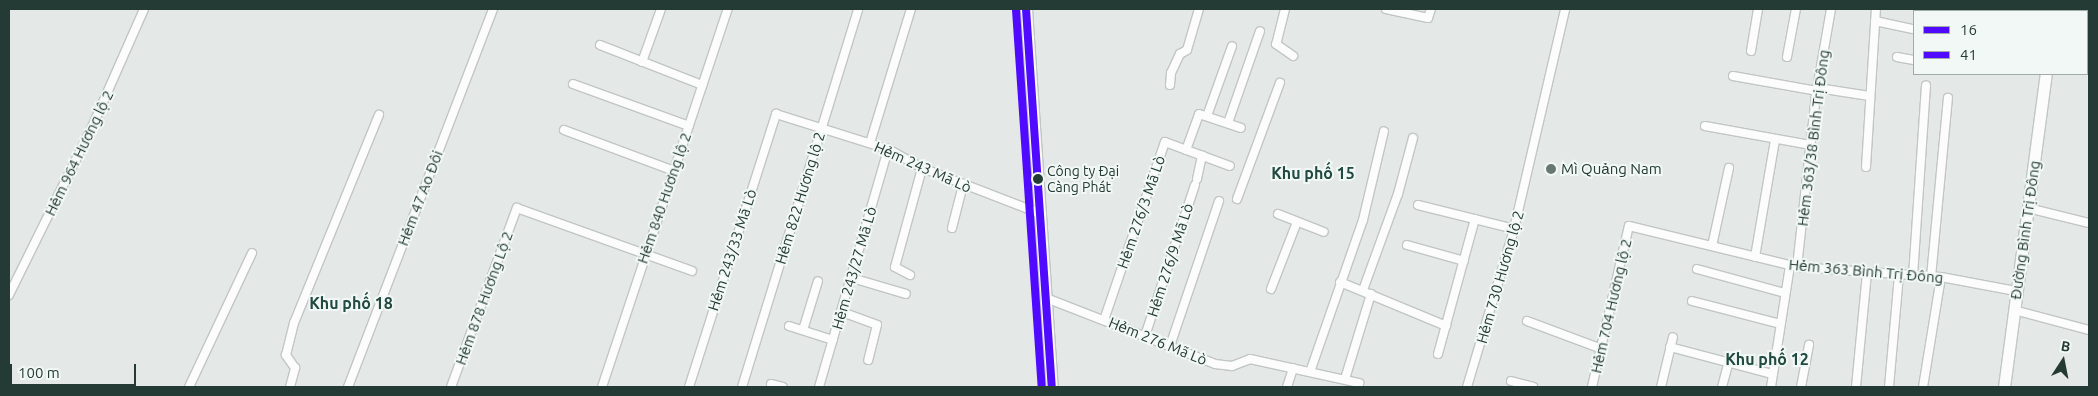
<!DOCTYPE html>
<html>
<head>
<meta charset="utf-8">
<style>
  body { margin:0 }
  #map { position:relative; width:2098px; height:396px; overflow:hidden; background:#e4e9e7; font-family:Ubuntu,sans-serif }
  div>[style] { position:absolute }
  .roads { filter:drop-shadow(1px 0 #c1c6c4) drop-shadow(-1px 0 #c1c6c4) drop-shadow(0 1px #c1c6c4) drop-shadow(0 -1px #c1c6c4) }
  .street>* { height:8px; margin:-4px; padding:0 4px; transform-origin:4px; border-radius:4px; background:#fbfcfb }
  .secondary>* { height:11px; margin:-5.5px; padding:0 5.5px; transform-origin:5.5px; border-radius:5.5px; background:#fbfcfb }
  .bus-1>* { height:8px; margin:-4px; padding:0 4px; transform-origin:4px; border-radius:4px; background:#4f0aff }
  .bus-2>* { height:8px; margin:-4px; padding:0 4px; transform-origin:4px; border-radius:4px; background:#4f0aff }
  .dots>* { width:14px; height:14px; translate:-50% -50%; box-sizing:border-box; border:2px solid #f2f8f5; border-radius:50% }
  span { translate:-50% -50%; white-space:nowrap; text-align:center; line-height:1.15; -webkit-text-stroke:4px #f2f8f5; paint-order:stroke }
  .bus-label { font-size:14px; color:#243a34 }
  .left { translate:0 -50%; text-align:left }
  .street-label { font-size:15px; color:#243a34 }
  .poi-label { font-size:15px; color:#243a34 }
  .neighbourhood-label { font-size:16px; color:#214a41; font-weight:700 }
  .frame { position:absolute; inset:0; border:10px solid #243a34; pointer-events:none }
  .legend { position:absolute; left:1913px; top:10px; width:175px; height:65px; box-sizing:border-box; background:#f2f8f5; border:1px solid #a0aca8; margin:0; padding:6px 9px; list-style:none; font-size:15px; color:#243a34 }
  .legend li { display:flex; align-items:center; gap:10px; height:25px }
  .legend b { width:25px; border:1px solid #a0aca8 }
  .north { position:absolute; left:2038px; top:336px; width:50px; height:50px; -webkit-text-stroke:4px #f2f8f5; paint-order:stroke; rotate:11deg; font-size:14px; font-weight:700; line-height:20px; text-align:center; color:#243a34 }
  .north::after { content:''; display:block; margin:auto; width:18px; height:22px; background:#243a34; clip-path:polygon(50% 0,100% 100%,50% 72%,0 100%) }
  .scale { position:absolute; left:10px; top:364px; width:126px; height:22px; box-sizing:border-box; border:2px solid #243a34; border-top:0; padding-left:6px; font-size:15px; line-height:18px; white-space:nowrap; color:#243a34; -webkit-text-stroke:4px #f2f8f5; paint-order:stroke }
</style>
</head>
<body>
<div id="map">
  <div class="roads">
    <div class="street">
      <i style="left:1285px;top:9px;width:36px;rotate:104deg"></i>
      <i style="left:1276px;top:44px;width:21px;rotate:35deg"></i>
      <i style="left:1386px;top:9px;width:43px;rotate:12.1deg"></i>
      <i style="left:1428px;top:18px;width:9px;rotate:-72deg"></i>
      <i style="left:1875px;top:21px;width:40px;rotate:12deg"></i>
      <i style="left:2087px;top:40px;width:2px"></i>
      <i style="left:600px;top:45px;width:110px;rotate:21.4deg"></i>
      <i style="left:1751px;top:51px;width:43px;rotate:-80.5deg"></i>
      <i style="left:1787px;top:57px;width:49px;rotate:-79.4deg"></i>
      <i style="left:1897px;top:57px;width:17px;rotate:10deg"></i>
      <i style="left:642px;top:62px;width:56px;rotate:-70.3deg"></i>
      <i style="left:1733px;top:76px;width:85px;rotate:10.1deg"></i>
      <i style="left:573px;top:84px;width:123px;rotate:19.9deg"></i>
      <i style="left:1170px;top:85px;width:12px;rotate:-85deg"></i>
      <i style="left:1171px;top:73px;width:21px;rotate:-65deg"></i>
      <i style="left:1180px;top:54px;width:8px;rotate:-30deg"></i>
      <i style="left:1187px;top:50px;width:43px;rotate:-73.7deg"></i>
      <i style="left:1818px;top:88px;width:52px;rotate:8.9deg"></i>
      <i style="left:1207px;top:116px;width:74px;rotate:-70.3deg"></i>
      <i style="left:1228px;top:123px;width:97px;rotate:-70.8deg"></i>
      <i style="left:1705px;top:126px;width:108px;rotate:10.2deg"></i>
      <i style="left:564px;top:130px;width:117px;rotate:20.4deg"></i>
      <i style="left:870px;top:143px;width:140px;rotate:-73deg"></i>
      <i style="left:1186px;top:150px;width:38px;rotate:-70deg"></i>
      <i style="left:1199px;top:114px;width:44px;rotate:18.4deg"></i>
      <i style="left:1866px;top:167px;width:158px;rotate:-86.4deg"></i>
      <i style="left:1197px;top:179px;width:24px;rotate:-78deg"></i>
      <i style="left:1237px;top:199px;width:124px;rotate:-69.7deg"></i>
      <i style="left:1418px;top:205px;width:99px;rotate:14deg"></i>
      <i style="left:2028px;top:208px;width:63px;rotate:13.8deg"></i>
      <i style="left:1278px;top:214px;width:49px;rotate:21.4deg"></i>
      <i style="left:952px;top:228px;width:44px;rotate:-75.7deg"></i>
      <i style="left:1407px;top:245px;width:59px;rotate:15.7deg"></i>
      <i style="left:1712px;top:246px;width:80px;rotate:-77.7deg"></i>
      <i style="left:1755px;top:257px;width:119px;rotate:-80.3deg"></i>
      <i style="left:1797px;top:267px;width:173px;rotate:-83.7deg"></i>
      <i style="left:1816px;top:95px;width:87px;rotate:-80.1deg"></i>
      <i style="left:1697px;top:269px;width:91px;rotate:15.3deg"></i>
      <i style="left:910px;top:275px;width:17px;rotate:-152deg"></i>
      <i style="left:895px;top:267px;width:103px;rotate:-74.7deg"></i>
      <i style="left:1913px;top:276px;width:191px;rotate:-86.1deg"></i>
      <i style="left:1931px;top:277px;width:180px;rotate:-84.6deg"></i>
      <i style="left:852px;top:278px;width:56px;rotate:16.5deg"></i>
      <i style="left:1340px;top:282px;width:115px;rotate:22.5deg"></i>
      <i style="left:1271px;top:289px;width:72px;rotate:-68.8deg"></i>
      <i style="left:1363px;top:290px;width:102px;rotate:-70deg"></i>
      <i style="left:1398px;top:194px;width:58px;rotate:-75deg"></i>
      <i style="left:9px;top:295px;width:187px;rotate:-63.7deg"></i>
      <i style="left:92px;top:127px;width:129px;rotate:-66.2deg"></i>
      <i style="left:1046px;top:298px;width:181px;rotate:21.3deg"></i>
      <i style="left:1215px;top:364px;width:17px;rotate:7deg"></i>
      <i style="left:1232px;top:366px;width:19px;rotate:-21deg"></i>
      <i style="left:1250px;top:359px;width:112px;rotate:12.4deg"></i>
      <i style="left:1692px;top:301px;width:91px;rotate:14.6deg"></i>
      <i style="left:2014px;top:310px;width:78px;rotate:14.9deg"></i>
      <i style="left:842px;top:312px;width:37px;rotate:20deg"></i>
      <i style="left:877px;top:325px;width:36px;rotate:104deg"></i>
      <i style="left:1104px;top:320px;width:188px;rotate:-71.1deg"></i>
      <i style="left:1165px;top:142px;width:69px;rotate:20.3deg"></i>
      <i style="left:1527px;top:321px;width:80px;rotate:20.5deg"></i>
      <i style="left:789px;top:326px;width:46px;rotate:17.7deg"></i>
      <i style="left:803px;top:330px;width:51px;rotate:-73deg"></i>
      <i style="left:1145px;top:336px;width:159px;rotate:-71.7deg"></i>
      <i style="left:1170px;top:346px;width:153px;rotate:-71.3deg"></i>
      <i style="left:1670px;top:347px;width:106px;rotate:14.8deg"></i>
      <i style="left:1438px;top:354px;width:140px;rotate:-74.7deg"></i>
      <i style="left:1310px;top:372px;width:161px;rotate:-70.8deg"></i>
      <i style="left:1363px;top:220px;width:91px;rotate:-76.7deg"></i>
      <i style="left:1345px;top:379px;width:89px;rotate:-73deg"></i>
      <i style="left:1511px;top:381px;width:23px;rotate:15deg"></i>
      <i style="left:771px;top:384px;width:12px;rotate:14deg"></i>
      <i style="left:189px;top:387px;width:148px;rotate:-64.8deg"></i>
      <i style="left:290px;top:387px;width:20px;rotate:-75deg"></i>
      <i style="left:295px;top:368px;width:16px;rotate:-125deg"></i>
      <i style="left:286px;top:355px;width:33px;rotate:-76deg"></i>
      <i style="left:294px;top:323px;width:225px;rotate:-67.8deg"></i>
      <i style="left:348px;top:387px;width:405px;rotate:-69deg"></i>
      <i style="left:451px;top:387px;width:191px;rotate:-69.8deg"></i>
      <i style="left:517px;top:208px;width:186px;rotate:19.8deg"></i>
      <i style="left:602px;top:387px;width:398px;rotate:-71.6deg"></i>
      <i style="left:689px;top:387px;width:287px;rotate:-72.3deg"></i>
      <i style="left:776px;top:114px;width:117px;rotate:17.4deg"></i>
      <i style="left:888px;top:149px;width:39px;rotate:29deg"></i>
      <i style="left:922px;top:168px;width:128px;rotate:21.1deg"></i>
      <i style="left:742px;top:387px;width:395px;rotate:-72.9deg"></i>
      <i style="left:819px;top:387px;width:248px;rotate:-73.8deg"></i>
      <i style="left:1287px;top:387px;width:20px;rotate:-72deg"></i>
      <i style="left:1467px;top:387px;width:165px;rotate:-73.4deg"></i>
      <i style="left:1514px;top:229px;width:226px;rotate:-76.9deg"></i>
      <i style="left:1592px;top:387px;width:165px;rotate:-77.1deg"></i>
      <i style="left:1629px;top:226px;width:173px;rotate:13.7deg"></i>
      <i style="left:1797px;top:267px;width:144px;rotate:4deg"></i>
      <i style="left:1941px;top:277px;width:76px;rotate:10.6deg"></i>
      <i style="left:1661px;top:387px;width:51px;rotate:-76.5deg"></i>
      <i style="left:1722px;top:387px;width:23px;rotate:-75deg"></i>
      <i style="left:1771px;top:387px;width:122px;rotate:-81.1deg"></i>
      <i style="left:1801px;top:387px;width:43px;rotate:-79.2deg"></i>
      <i style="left:1856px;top:387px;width:115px;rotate:-84.5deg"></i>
      <i style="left:1889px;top:387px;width:112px;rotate:-84.9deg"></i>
      <i style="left:1923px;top:387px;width:111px;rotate:-80.7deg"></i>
    </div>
    <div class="secondary">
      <i style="left:1026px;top:9px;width:379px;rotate:86.1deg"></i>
      <i style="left:2054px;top:11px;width:2px;rotate:-63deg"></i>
      <i style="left:2004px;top:387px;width:316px;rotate:-82.4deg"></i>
    </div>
  </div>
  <div class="bus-1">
    <i style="left:1026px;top:9px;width:379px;rotate:86.1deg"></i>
  </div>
  <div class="bus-2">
    <i style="left:1016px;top:10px;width:378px;rotate:86.1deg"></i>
  </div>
  <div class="dots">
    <i style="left:1551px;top:169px;background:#677773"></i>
    <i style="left:1038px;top:179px;background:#243a34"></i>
  </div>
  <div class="bus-label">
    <span class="left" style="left:1047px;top:179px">Công ty Đại<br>Càng Phát</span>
  </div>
  <div class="street-label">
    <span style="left:1813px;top:138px;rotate:-83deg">Hẻm 363/38 Bình Trị Đông</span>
    <span style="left:79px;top:153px;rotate:-64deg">Hẻm 964 Hương lộ 2</span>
    <span style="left:923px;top:167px;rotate:24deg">Hẻm 243 Mã Lò</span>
    <span style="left:420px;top:198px;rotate:-69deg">Hẻm 47 Ao Đôi</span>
    <span style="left:664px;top:198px;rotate:-71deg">Hẻm 840 Hương lộ 2</span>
    <span style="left:800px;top:198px;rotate:-73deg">Hẻm 822 Hương lộ 2</span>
    <span style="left:1141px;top:212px;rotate:-71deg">Hẻm 276/3 Mã Lò</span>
    <span style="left:2025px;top:230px;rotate:-82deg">Đường Bình Trị Đông</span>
    <span style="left:732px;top:250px;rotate:-72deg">Hẻm 243/33 Mã Lò</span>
    <span style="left:1170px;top:260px;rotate:-72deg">Hẻm 276/9 Mã Lò</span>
    <span style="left:854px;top:268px;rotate:-74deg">Hẻm 243/27 Mã Lò</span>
    <span style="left:1866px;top:271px;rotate:5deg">Hẻm 363 Bình Trị Đông</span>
    <span style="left:1500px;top:277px;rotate:-74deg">Hẻm 730 Hương lộ 2</span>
    <span style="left:484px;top:298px;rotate:-70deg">Hẻm 878 Hương Lộ 2</span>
    <span style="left:1611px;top:306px;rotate:-77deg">Hẻm 704 Hương lộ 2</span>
    <span style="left:1158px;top:341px;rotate:22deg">Hẻm 276 Mã Lò</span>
  </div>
  <div class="poi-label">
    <span class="left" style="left:1561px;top:169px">Mì Quảng Nam</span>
  </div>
  <div class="neighbourhood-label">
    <span style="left:1313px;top:173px">Khu phố 15</span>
    <span style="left:351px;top:303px">Khu phố 18</span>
    <span style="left:1767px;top:359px">Khu phố 12</span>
  </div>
  <div class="frame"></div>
  <ul class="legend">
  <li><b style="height:6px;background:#4f0aff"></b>16</li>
  <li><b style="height:6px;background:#4f0aff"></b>41</li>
  </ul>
  <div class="north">B</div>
  <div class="scale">100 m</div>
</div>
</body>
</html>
